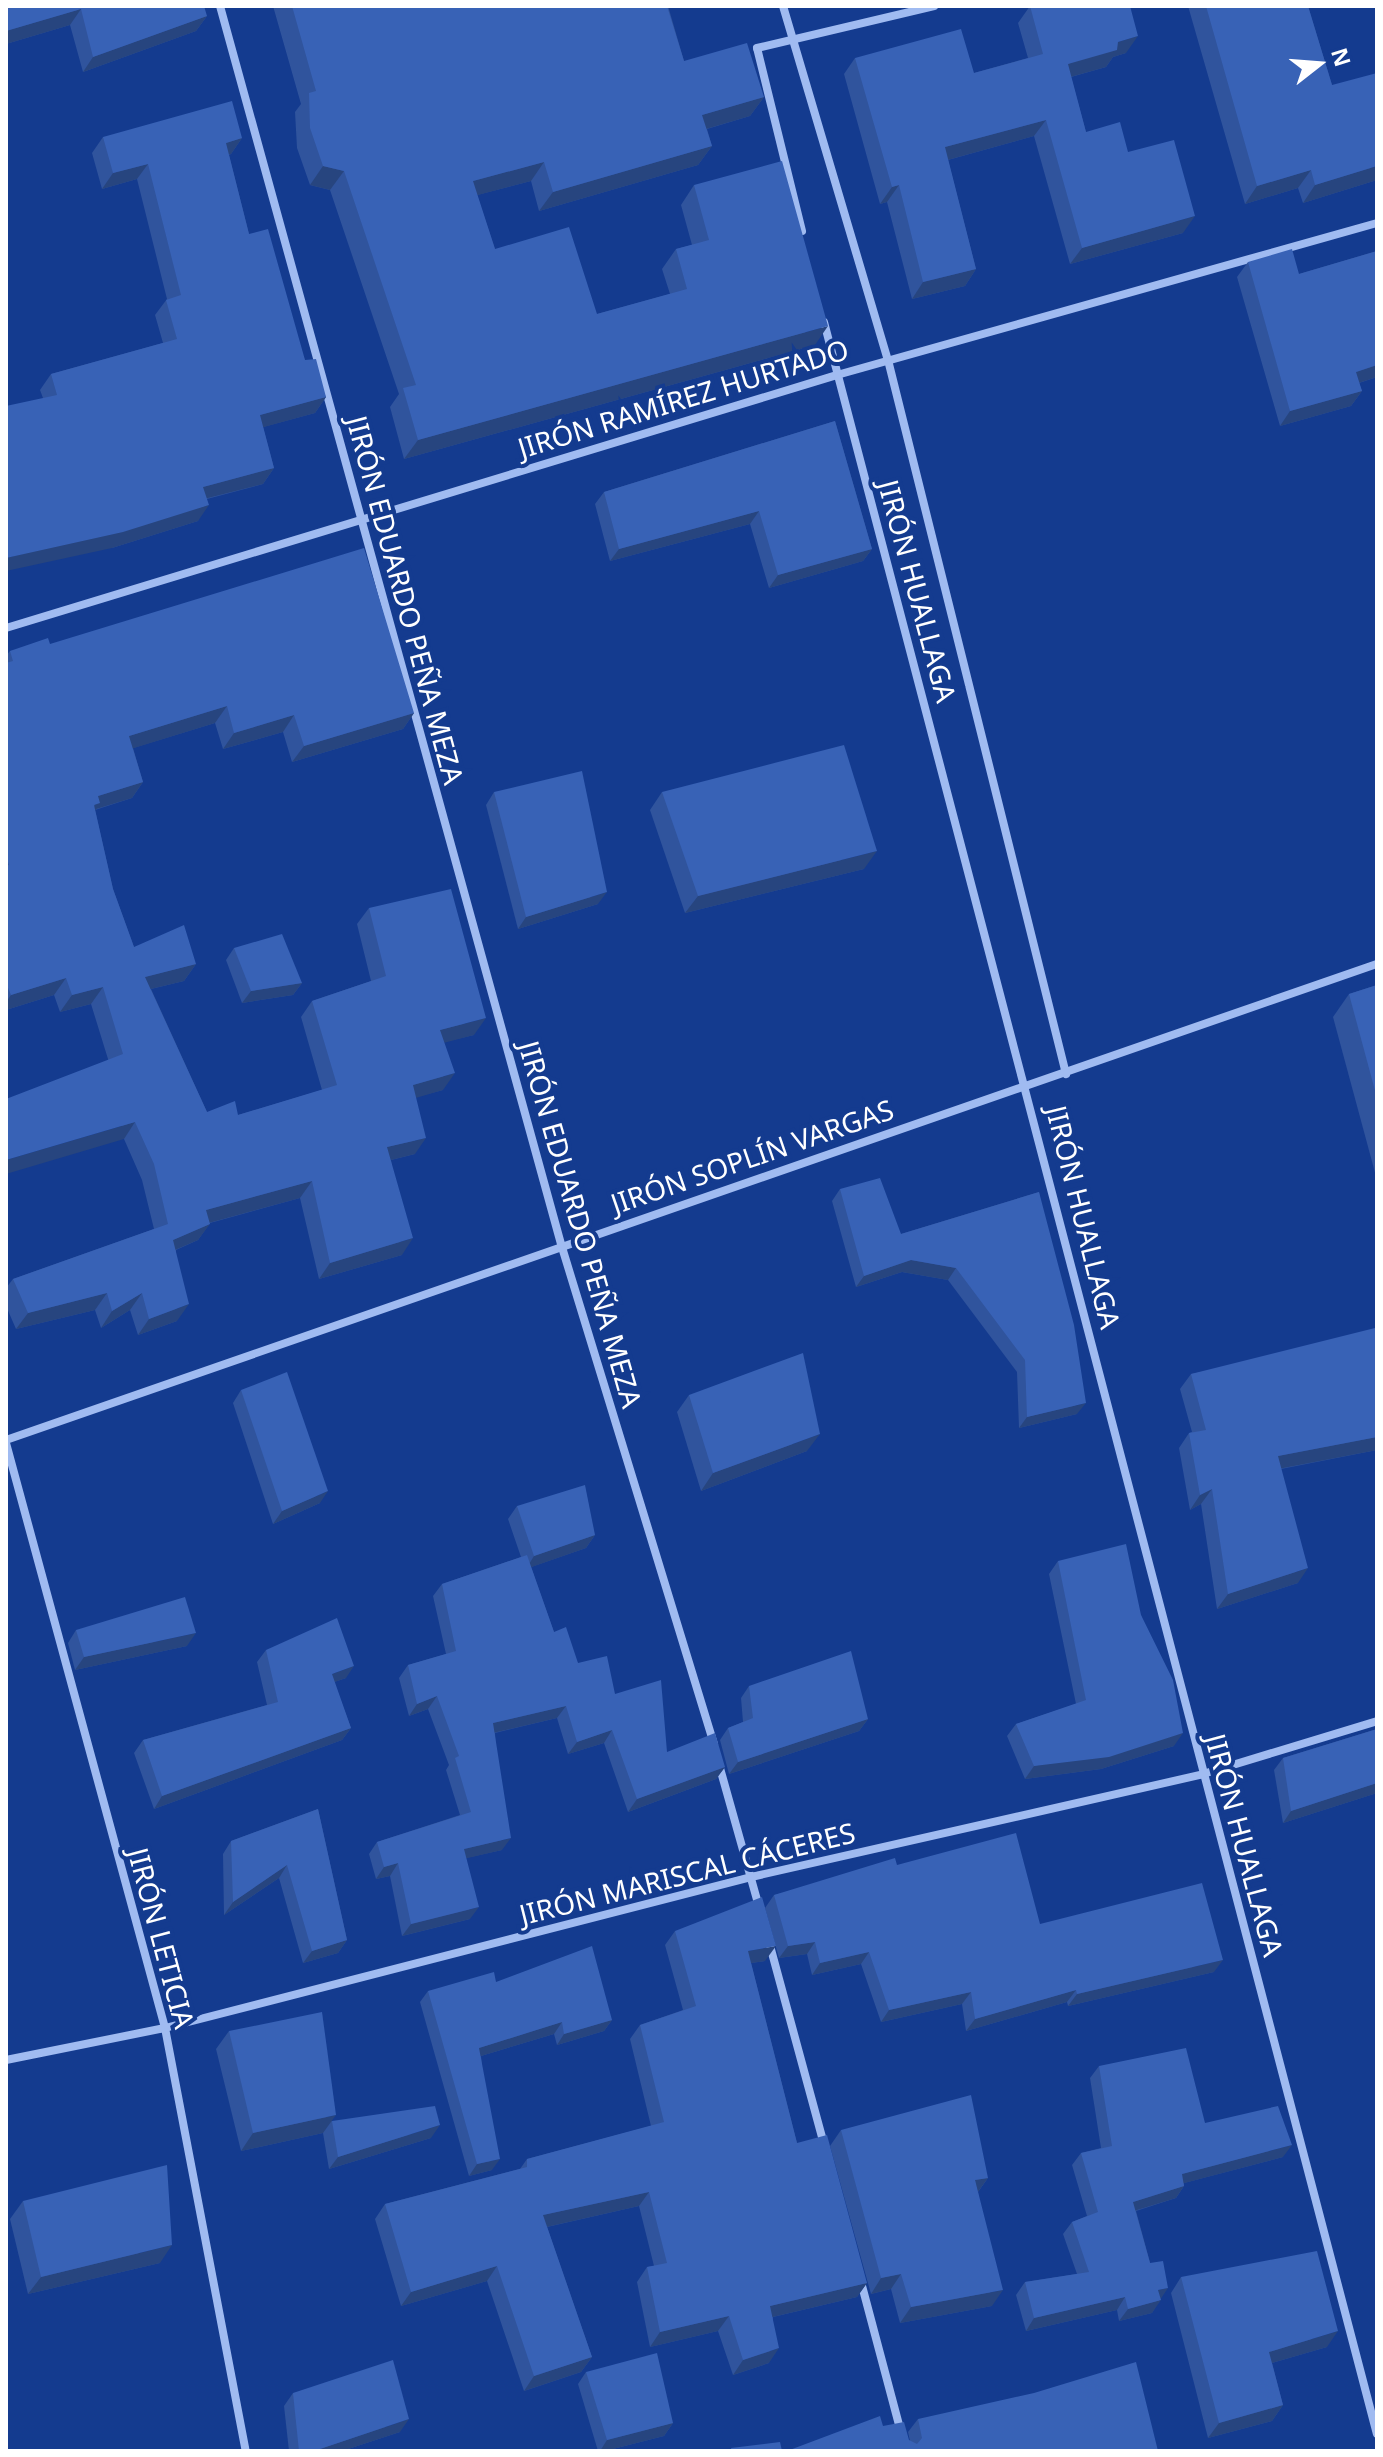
<!DOCTYPE html>
<html>
<head>
<meta charset="utf-8">
<style>
  body { margin:0 }
  #map { position:relative; width:1383px; height:2457px; overflow:hidden; background:#143b8f; font-family:"Noto Sans",sans-serif }
  div>[style] { position:absolute }
  .street>* { height:8px; margin:-4px; padding:0 4px; transform-origin:4px; border-radius:4px; background:#a0bbf1 }
  .wall>* { inset:0; background:#30549d }
  .shaded-wall>* { inset:0; background:#27457f }
  .building>* { inset:0; background:#3862b6 }
  span { translate:-50% -50%; white-space:nowrap; text-align:center; line-height:1.15; -webkit-text-stroke:8px #143b8f; paint-order:stroke }
  .street-label { font-size:28px; color:#fff }
  .frame { position:absolute; inset:0; border:8px solid #fff; pointer-events:none }
  .north { position:absolute; left:1279px; top:24px; width:80px; height:80px; -webkit-text-stroke:6px #143b8f; paint-order:stroke; rotate:73deg; font-size:22px; font-weight:700; line-height:32px; text-align:center; color:#fff }
  .north::after { content:''; display:block; margin:auto; width:28px; height:36px; background:#fff; clip-path:polygon(50% 0,100% 100%,50% 72%,0 100%) }
</style>
</head>
<body>
<div id="map">
  <div class="street">
    <i style="left:220px;top:6px;width:1284px;rotate:74.6deg"></i>
    <i style="left:561px;top:1244px;width:523px;rotate:72.99deg"></i>
    <i style="left:783px;top:6px;width:369px;rotate:73.5deg"></i>
    <i style="left:888px;top:360px;width:736px;rotate:76deg"></i>
    <i style="left:802px;top:231px;width:188px;rotate:-103.8deg"></i>
    <i style="left:757px;top:48px;width:182px;rotate:-13.3deg"></i>
    <i style="left:824px;top:322px;width:2183px;rotate:75.33deg"></i>
    <i style="left:6px;top:628px;width:869px;rotate:-16.93deg"></i>
    <i style="left:837px;top:375px;width:561px;rotate:-15.72deg"></i>
    <i style="left:6px;top:1440px;width:1451px;rotate:-19.15deg"></i>
    <i style="left:6px;top:1443px;width:606px;rotate:74.79deg"></i>
    <i style="left:165px;top:2028px;width:431px;rotate:79.2deg"></i>
    <i style="left:718px;top:1761px;width:155px;rotate:74.3deg"></i>
    <i style="left:769px;top:1942px;width:210px;rotate:74.8deg"></i>
    <i style="left:6px;top:2060px;width:162px;rotate:-11.4deg"></i>
    <i style="left:165px;top:2028px;width:605px;rotate:-14.45deg"></i>
    <i style="left:751px;top:1877px;width:464px;rotate:-12.8deg"></i>
    <i style="left:1203px;top:1774px;width:182px;rotate:-16.9deg"></i>
    <i style="left:861px;top:2282px;width:175px;rotate:75.1deg"></i>
  </div>
  <div class="wall">
    <i style="clip-path:polygon(6px 6px,207px 16px,196px 31px,83px 72px,70px 25px,6px 44px)"></i>
    <i style="clip-path:polygon(273px 6px,668px 6px,684px 61px,764px 97px,750px 116px,707px 129px,712px 146px,698px 165px,539px 211px,531px 181px,477px 195px,495px 249px,597px 314px,670px 294px,662px 269px,676px 249px,692px 245px,681px 205px,694px 185px,815px 345px,404px 459px,390px 407px,399px 394px,330px 190px,310px 185px,297px 148px,295px 112px,301px 104px)"></i>
    <i style="clip-path:polygon(1030px 6px,1126px 53px,1113px 57px,1106px 67px,1071px 77px,1086px 132px,1128px 152px,1183px 233px,1070px 264px,1034px 136px,948px 160px,976px 269px,965px 286px,912px 299px,887px 202px,880px 204px,844px 74px,855px 58px,974px 73px,1028px 58px,1018px 23px)"></i>
    <i style="clip-path:polygon(1188px 6px,1308px 6px,1332px 85px,1377px 180px,1303px 203px,1298px 188px,1245px 204px)"></i>
    <i style="clip-path:polygon(103px 137px,242px 138px,231px 154px,229px 155px,249px 234px,305px 360px,326px 397px,315px 413px,263px 427px,274px 468px,263px 484px,207px 499px,198px 521px,112px 548px,43px 398px,40px 390px,51px 374px,163px 343px,155px 315px,167px 299px,137px 179px,102px 189px,92px 153px)"></i>
    <i style="clip-path:polygon(1377px 251px,1377px 377px,1359px 383px,1362px 391px,1351px 406px,1280px 426px,1237px 277px,1248px 262px,1299px 274px)"></i>
    <i style="clip-path:polygon(835px 421px,872px 549px,863px 561px,769px 588px,750px 524px,610px 561px,595px 504px,604px 492px)"></i>
    <i style="clip-path:polygon(50px 644px,414px 713px,403px 729px,292px 762px,283px 732px,223px 749px,215px 723px,133px 748px,143px 782px,132px 798px,95px 810px,113px 889px,134px 947px,196px 964px,184px 981px,151px 989px,207px 1112px,238px 1115px,322px 1090px,301px 1017px,312px 1001px,371px 981px,357px 924px,369px 908px,474px 1035px,444px 1042px,443px 1090px,416px 1097px,415px 1154px,391px 1160px,402px 1255px,319px 1279px,300px 1198px,210px 1223px,198px 1240px,176px 1250px,177px 1321px,138px 1335px,130px 1310px,101px 1328px,95px 1310px,16px 1329px,6px 1306px,6px 1288px,13px 1279px,154px 1229px,142px 1180px,124px 1139px,108px 1059px,91px 1004px,60px 1012px,54px 995px,6px 1010px,6px 656px,10px 651px)"></i>
    <i style="clip-path:polygon(494px 792px,598px 904px,518px 929px,486px 805px)"></i>
    <i style="clip-path:polygon(662px 792px,864px 869px,685px 913px,650px 810px)"></i>
    <i style="clip-path:polygon(234px 948px,302px 983px,293px 995px,242px 1003px,226px 960px)"></i>
    <i style="clip-path:polygon(1377px 985px,1377px 1180px,1333px 1017px,1349px 994px)"></i>
    <i style="clip-path:polygon(840px 1189px,901px 1234px,1039px 1192px,1077px 1414px,1019px 1428px,1017px 1372px,948px 1280px,902px 1272px,856px 1287px,832px 1201px)"></i>
    <i style="clip-path:polygon(1377px 1338px,1377px 1450px,1281px 1469px,1298px 1583px,1217px 1609px,1201px 1504px,1190px 1510px,1179px 1448px,1189px 1433px,1192px 1432px,1180px 1389px,1191px 1374px)"></i>
    <i style="clip-path:polygon(241px 1390px,320px 1503px,273px 1524px,233px 1403px)"></i>
    <i style="clip-path:polygon(689px 1395px,807px 1451px,701px 1491px,677px 1412px)"></i>
    <i style="clip-path:polygon(517px 1506px,595px 1535px,586px 1548px,531px 1567px,554px 1632px,578px 1663px,615px 1694px,667px 1752px,725px 1767px,716px 1779px,628px 1812px,604px 1743px,568px 1754px,557px 1718px,495px 1733px,502px 1850px,466px 1858px,470px 1919px,402px 1936px,390px 1876px,376px 1879px,369px 1854px,377px 1842px,460px 1815px,446px 1770px,449px 1765px,428px 1709px,409px 1716px,399px 1678px,408px 1665px,446px 1654px,433px 1596px,442px 1584px,521px 1557px,508px 1519px)"></i>
    <i style="clip-path:polygon(1058px 1561px,1141px 1615px,1174px 1746px,1101px 1769px,1025px 1779px,1007px 1736px,1016px 1724px,1076px 1704px,1049px 1574px)"></i>
    <i style="clip-path:polygon(76px 1630px,187px 1646px,75px 1670px,68px 1643px)"></i>
    <i style="clip-path:polygon(266px 1650px,346px 1678px,334px 1682px,351px 1728px,342px 1740px,154px 1809px,134px 1753px,143px 1740px,267px 1705px,257px 1662px)"></i>
    <i style="clip-path:polygon(749px 1686px,868px 1719px,859px 1731px,729px 1774px,720px 1740px,728px 1728px,743px 1722px,741px 1698px)"></i>
    <i style="clip-path:polygon(1377px 1729px,1377px 1793px,1283px 1823px,1274px 1770px,1283px 1758px)"></i>
    <i style="clip-path:polygon(318px 1809px,347px 1940px,338px 1953px,303px 1963px,279px 1878px,224px 1915px,223px 1854px,231px 1841px)"></i>
    <i style="clip-path:polygon(897px 1865px,1040px 1924px,1214px 1972px,1068px 2006px,1067px 2002px,966px 2031px,962px 2004px,881px 2022px,861px 1964px,812px 1975px,807px 1954px,779px 1958px,765px 1908px,774px 1895px)"></i>
    <i style="clip-path:polygon(675px 1931px,765px 1961px,751px 1963px,797px 2143px,867px 2283px,857px 2297px,773px 2317px,769px 2363px,733px 2375px,718px 2331px,650px 2347px,637px 2282px,647px 2267px,654px 2266px,639px 2206px,547px 2227px,592px 2357px,581px 2372px,524px 2391px,487px 2281px,401px 2306px,375px 2219px,385px 2204px,520px 2169px,527px 2159px,651px 2126px,630px 2039px,640px 2025px,683px 2010px,665px 1945px)"></i>
    <i style="clip-path:polygon(496px 1982px,612px 2020px,604px 2031px,557px 2045px,554px 2034px,481px 2056px,492px 2170px,469px 2176px,420px 2002px,428px 1991px)"></i>
    <i style="clip-path:polygon(229px 2031px,332px 2121px,431px 2138px,329px 2169px,323px 2133px,241px 2151px,216px 2049px)"></i>
    <i style="clip-path:polygon(1099px 2066px,1205px 2123px,1283px 2157px,1184px 2183px,1184px 2186px,1176px 2198px,1136px 2211px,1160px 2299px,1152px 2313px,1119px 2321px,1117px 2310px,1026px 2331px,1016px 2295px,1025px 2282px,1077px 2274px,1063px 2234px,1072px 2222px,1087px 2216px,1072px 2165px,1081px 2153px,1101px 2148px,1090px 2078px)"></i>
    <i style="clip-path:polygon(841px 2130px,988px 2178px,978px 2192px,992px 2306px,900px 2323px,891px 2289px,871px 2294px,830px 2146px)"></i>
    <i style="clip-path:polygon(23px 2201px,160px 2263px,28px 2294px,10px 2219px)"></i>
    <i style="clip-path:polygon(1181px 2277px,1327px 2347px,1272px 2363px,1283px 2405px,1272px 2421px,1208px 2438px,1171px 2293px)"></i>
    <i style="clip-path:polygon(586px 2372px,673px 2423px,664px 2436px,605px 2451px,598px 2451px,578px 2384px)"></i>
    <i style="clip-path:polygon(293px 2393px,400px 2432px,342px 2451px,289px 2451px,284px 2406px)"></i>
    <i style="clip-path:polygon(918px 2419px,1158px 2451px,787px 2451px,883px 2426px,910px 2441px,908px 2432px)"></i>
  </div>
  <div class="shaded-wall">
    <i style="clip-path:polygon(81px 9px,70px 25px,6px 44px,6px 31px)"></i>
    <i style="clip-path:polygon(207px 16px,196px 31px,83px 72px,93px 57px)"></i>
    <i style="clip-path:polygon(1138px 36px,1126px 53px,1113px 57px,1106px 67px,1056px 81px,1068px 64px,1118px 42px)"></i>
    <i style="clip-path:polygon(764px 97px,750px 116px,689px 134px,702px 115px)"></i>
    <i style="clip-path:polygon(1046px 120px,1034px 136px,933px 164px,945px 147px)"></i>
    <i style="clip-path:polygon(242px 138px,231px 154px,215px 158px,226px 143px)"></i>
    <i style="clip-path:polygon(712px 146px,698px 165px,539px 211px,553px 192px)"></i>
    <i style="clip-path:polygon(544px 162px,531px 181px,459px 200px,473px 181px)"></i>
    <i style="clip-path:polygon(148px 164px,137px 179px,102px 189px,113px 173px)"></i>
    <i style="clip-path:polygon(323px 166px,344px 171px,330px 190px,310px 185px)"></i>
    <i style="clip-path:polygon(1377px 166px,1377px 180px,1303px 203px,1315px 185px)"></i>
    <i style="clip-path:polygon(1311px 170px,1298px 188px,1245px 204px,1257px 186px)"></i>
    <i style="clip-path:polygon(899px 185px,887px 202px,880px 204px,892px 187px)"></i>
    <i style="clip-path:polygon(1195px 216px,1183px 233px,1070px 264px,1082px 248px)"></i>
    <i style="clip-path:polygon(976px 269px,965px 286px,912px 299px,923px 282px)"></i>
    <i style="clip-path:polygon(828px 326px,815px 345px,404px 459px,418px 440px)"></i>
    <i style="clip-path:polygon(1377px 365px,1377px 377px,1346px 387px,1356px 372px)"></i>
    <i style="clip-path:polygon(1362px 391px,1351px 406px,1280px 426px,1290px 411px)"></i>
    <i style="clip-path:polygon(326px 397px,315px 413px,249px 431px,260px 415px)"></i>
    <i style="clip-path:polygon(274px 468px,263px 484px,192px 502px,203px 487px)"></i>
    <i style="clip-path:polygon(209px 505px,198px 521px,112px 548px,6px 571px,6px 558px)"></i>
    <i style="clip-path:polygon(759px 511px,750px 524px,610px 561px,619px 549px)"></i>
    <i style="clip-path:polygon(872px 549px,863px 561px,769px 588px,778px 575px)"></i>
    <i style="clip-path:polygon(227px 706px,215px 723px,118px 753px,129px 736px)"></i>
    <i style="clip-path:polygon(414px 713px,403px 729px,292px 762px,304px 746px)"></i>
    <i style="clip-path:polygon(294px 715px,283px 732px,223px 749px,234px 733px)"></i>
    <i style="clip-path:polygon(143px 782px,132px 798px,96px 809px,89px 820px,98px 796px)"></i>
    <i style="clip-path:polygon(877px 851px,864px 869px,685px 913px,698px 896px)"></i>
    <i style="clip-path:polygon(607px 892px,598px 904px,518px 929px,526px 917px)"></i>
    <i style="clip-path:polygon(196px 964px,184px 981px,134px 993px,145px 977px)"></i>
    <i style="clip-path:polygon(66px 978px,54px 995px,6px 1010px,6px 1002px,11px 995px)"></i>
    <i style="clip-path:polygon(302px 983px,293px 995px,242px 1003px,251px 991px)"></i>
    <i style="clip-path:polygon(103px 987px,91px 1004px,60px 1012px,72px 995px)"></i>
    <i style="clip-path:polygon(486px 1018px,474px 1035px,428px 1047px,440px 1030px)"></i>
    <i style="clip-path:polygon(455px 1073px,443px 1090px,402px 1102px,413px 1085px)"></i>
    <i style="clip-path:polygon(135px 1122px,124px 1139px,6px 1174px,6px 1160px)"></i>
    <i style="clip-path:polygon(426px 1138px,415px 1154px,375px 1164px,387px 1147px)"></i>
    <i style="clip-path:polygon(312px 1181px,300px 1198px,194px 1227px,206px 1210px)"></i>
    <i style="clip-path:polygon(210px 1224px,198px 1240px,161px 1256px,173px 1240px)"></i>
    <i style="clip-path:polygon(413px 1238px,402px 1255px,319px 1279px,330px 1263px)"></i>
    <i style="clip-path:polygon(911px 1260px,956px 1268px,948px 1280px,902px 1272px,856px 1287px,864px 1276px)"></i>
    <i style="clip-path:polygon(107px 1293px,95px 1310px,16px 1329px,28px 1313px)"></i>
    <i style="clip-path:polygon(142px 1293px,130px 1310px,101px 1328px,112px 1311px)"></i>
    <i style="clip-path:polygon(189px 1304px,177px 1321px,138px 1335px,149px 1319px)"></i>
    <i style="clip-path:polygon(1086px 1403px,1077px 1414px,1019px 1428px,1027px 1417px)"></i>
    <i style="clip-path:polygon(820px 1434px,807px 1451px,701px 1491px,713px 1473px)"></i>
    <i style="clip-path:polygon(1377px 1437px,1377px 1450px,1267px 1471px,1278px 1456px)"></i>
    <i style="clip-path:polygon(1212px 1489px,1201px 1504px,1190px 1510px,1200px 1495px)"></i>
    <i style="clip-path:polygon(328px 1491px,320px 1503px,273px 1524px,282px 1511px)"></i>
    <i style="clip-path:polygon(595px 1535px,586px 1548px,526px 1569px,534px 1556px)"></i>
    <i style="clip-path:polygon(1308px 1568px,1298px 1583px,1217px 1609px,1228px 1594px)"></i>
    <i style="clip-path:polygon(196px 1633px,187px 1646px,75px 1670px,84px 1657px)"></i>
    <i style="clip-path:polygon(354px 1666px,346px 1678px,323px 1686px,332px 1674px)"></i>
    <i style="clip-path:polygon(437px 1696px,428px 1709px,409px 1716px,417px 1704px)"></i>
    <i style="clip-path:polygon(566px 1706px,557px 1718px,484px 1735px,493px 1723px)"></i>
    <i style="clip-path:polygon(868px 1719px,859px 1731px,729px 1774px,738px 1762px)"></i>
    <i style="clip-path:polygon(351px 1728px,342px 1740px,154px 1809px,162px 1796px)"></i>
    <i style="clip-path:polygon(612px 1730px,604px 1743px,568px 1754px,577px 1742px)"></i>
    <i style="clip-path:polygon(1183px 1733px,1174px 1746px,1101px 1769px,1025px 1779px,1034px 1766px)"></i>
    <i style="clip-path:polygon(725px 1767px,716px 1779px,628px 1812px,637px 1799px)"></i>
    <i style="clip-path:polygon(1377px 1783px,1377px 1793px,1283px 1823px,1291px 1811px)"></i>
    <i style="clip-path:polygon(511px 1838px,502px 1850px,455px 1861px,464px 1849px)"></i>
    <i style="clip-path:polygon(398px 1863px,390px 1876px,376px 1879px,384px 1867px)"></i>
    <i style="clip-path:polygon(287px 1865px,279px 1878px,224px 1915px,233px 1902px)"></i>
    <i style="clip-path:polygon(479px 1907px,470px 1919px,402px 1936px,411px 1924px)"></i>
    <i style="clip-path:polygon(347px 1940px,338px 1953px,303px 1963px,312px 1951px)"></i>
    <i style="clip-path:polygon(815px 1942px,807px 1954px,779px 1958px,788px 1946px)"></i>
    <i style="clip-path:polygon(776px 1946px,765px 1961px,737px 1965px,748px 1951px)"></i>
    <i style="clip-path:polygon(869px 1952px,861px 1964px,812px 1975px,820px 1963px)"></i>
    <i style="clip-path:polygon(1223px 1960px,1214px 1972px,1068px 2006px,1077px 1994px)"></i>
    <i style="clip-path:polygon(1076px 1990px,1067px 2002px,966px 2031px,975px 2019px)"></i>
    <i style="clip-path:polygon(971px 1992px,962px 2004px,881px 2022px,889px 2010px)"></i>
    <i style="clip-path:polygon(612px 2020px,604px 2031px,557px 2045px,564px 2034px)"></i>
    <i style="clip-path:polygon(562px 2022px,554px 2034px,471px 2059px,479px 2048px)"></i>
    <i style="clip-path:polygon(336px 2115px,323px 2133px,241px 2151px,253px 2133px)"></i>
    <i style="clip-path:polygon(440px 2125px,431px 2138px,329px 2169px,338px 2157px)"></i>
    <i style="clip-path:polygon(1292px 2145px,1283px 2157px,1173px 2186px,1182px 2174px)"></i>
    <i style="clip-path:polygon(500px 2159px,492px 2170px,469px 2176px,477px 2164px)"></i>
    <i style="clip-path:polygon(988px 2178px,977px 2193px,975px 2180px)"></i>
    <i style="clip-path:polygon(1184px 2186px,1176px 2198px,1124px 2214px,1133px 2202px)"></i>
    <i style="clip-path:polygon(649px 2192px,639px 2206px,533px 2230px,543px 2215px)"></i>
    <i style="clip-path:polygon(172px 2245px,160px 2263px,28px 2294px,41px 2277px)"></i>
    <i style="clip-path:polygon(497px 2266px,487px 2281px,401px 2306px,411px 2292px)"></i>
    <i style="clip-path:polygon(901px 2274px,891px 2289px,871px 2294px,881px 2278px)"></i>
    <i style="clip-path:polygon(867px 2283px,857px 2297px,760px 2320px,770px 2306px)"></i>
    <i style="clip-path:polygon(1168px 2288px,1160px 2300px,1158px 2290px)"></i>
    <i style="clip-path:polygon(1003px 2290px,992px 2306px,900px 2323px,911px 2307px)"></i>
    <i style="clip-path:polygon(1125px 2297px,1117px 2310px,1026px 2331px,1034px 2318px)"></i>
    <i style="clip-path:polygon(1161px 2300px,1152px 2313px,1119px 2321px,1128px 2309px)"></i>
    <i style="clip-path:polygon(729px 2316px,718px 2331px,650px 2347px,660px 2332px)"></i>
    <i style="clip-path:polygon(1338px 2331px,1327px 2347px,1258px 2367px,1269px 2352px)"></i>
    <i style="clip-path:polygon(779px 2348px,769px 2363px,733px 2375px,743px 2360px)"></i>
    <i style="clip-path:polygon(592px 2357px,581px 2372px,524px 2391px,534px 2376px)"></i>
    <i style="clip-path:polygon(1283px 2405px,1272px 2421px,1208px 2438px,1219px 2423px)"></i>
    <i style="clip-path:polygon(409px 2419px,400px 2432px,342px 2451px,314px 2451px)"></i>
    <i style="clip-path:polygon(673px 2423px,664px 2436px,605px 2451px,600px 2451px,607px 2440px)"></i>
  </div>
  <div class="building">
    <i style="clip-path:polygon(6px 6px,204px 6px,207px 16px,93px 57px,81px 9px,6px 31px)"></i>
    <i style="clip-path:polygon(292px 6px,667px 6px,684px 61px,747px 43px,764px 97px,702px 115px,712px 146px,553px 192px,544px 162px,473px 181px,495px 249px,569px 227px,597px 314px,687px 289px,676px 249px,709px 240px,694px 185px,782px 161px,828px 326px,418px 440px,403px 388px,416px 385px,344px 171px,323px 166px,310px 128px,309px 93px,316px 91px)"></i>
    <i style="clip-path:polygon(1030px 6px,1130px 6px,1138px 36px,1118px 42px,1117px 50px,1068px 64px,1086px 132px,1120px 122px,1128px 152px,1174px 140px,1195px 216px,1082px 248px,1046px 120px,945px 147px,976px 269px,923px 282px,899px 185px,892px 187px,855px 58px,961px 29px,974px 73px,1043px 54px)"></i>
    <i style="clip-path:polygon(1206px 6px,1308px 6px,1332px 85px,1377px 73px,1377px 166px,1315px 185px,1311px 170px,1257px 186px)"></i>
    <i style="clip-path:polygon(232px 101px,242px 138px,226px 143px,249px 234px,268px 229px,305px 360px,316px 359px,326px 397px,260px 415px,274px 468px,203px 487px,209px 505px,123px 532px,6px 558px,6px 406px,57px 395px,51px 374px,177px 339px,166px 300px,181px 295px,148px 164px,113px 173px,103px 137px)"></i>
    <i style="clip-path:polygon(1292px 249px,1299px 274px,1377px 251px,1377px 365px,1356px 372px,1362px 391px,1290px 411px,1248px 262px)"></i>
    <i style="clip-path:polygon(835px 421px,872px 549px,778px 575px,759px 511px,619px 549px,604px 492px)"></i>
    <i style="clip-path:polygon(364px 548px,414px 713px,304px 746px,294px 715px,234px 733px,227px 706px,129px 736px,143px 782px,98px 796px,100px 803px,94px 805px,113px 889px,134px 947px,184px 925px,196px 964px,145px 977px,207px 1112px,235px 1101px,238px 1115px,337px 1085px,312px 1001px,386px 976px,369px 908px,451px 889px,486px 1018px,440px 1030px,455px 1073px,413px 1085px,426px 1138px,387px 1147px,413px 1238px,330px 1263px,312px 1181px,206px 1210px,210px 1224px,173px 1240px,189px 1304px,149px 1319px,142px 1293px,112px 1311px,107px 1293px,28px 1313px,13px 1279px,168px 1224px,154px 1164px,135px 1122px,6px 1160px,6px 1099px,123px 1054px,103px 987px,72px 995px,66px 978px,11px 995px,6px 983px,6px 866px,9px 865px,6px 856px,6px 663px,13px 661px,10px 651px,48px 638px,50px 644px)"></i>
    <i style="clip-path:polygon(844px 745px,877px 851px,698px 896px,662px 792px)"></i>
    <i style="clip-path:polygon(582px 771px,607px 892px,526px 917px,494px 792px)"></i>
    <i style="clip-path:polygon(282px 934px,302px 983px,251px 991px,234px 948px)"></i>
    <i style="clip-path:polygon(1377px 985px,1377px 1098px,1349px 994px)"></i>
    <i style="clip-path:polygon(880px 1178px,901px 1234px,1039px 1192px,1074px 1325px,1086px 1403px,1027px 1417px,1025px 1360px,956px 1268px,911px 1260px,864px 1276px,840px 1189px)"></i>
    <i style="clip-path:polygon(1375px 1328px,1377px 1338px,1377px 1437px,1278px 1456px,1308px 1568px,1228px 1594px,1212px 1489px,1200px 1495px,1189px 1433px,1206px 1430px,1191px 1374px)"></i>
    <i style="clip-path:polygon(803px 1353px,820px 1434px,713px 1473px,689px 1395px)"></i>
    <i style="clip-path:polygon(287px 1372px,328px 1491px,282px 1511px,241px 1390px)"></i>
    <i style="clip-path:polygon(585px 1485px,595px 1535px,534px 1556px,517px 1506px)"></i>
    <i style="clip-path:polygon(1126px 1544px,1141px 1615px,1173px 1680px,1183px 1733px,1109px 1757px,1034px 1766px,1016px 1724px,1086px 1700px,1058px 1561px)"></i>
    <i style="clip-path:polygon(527px 1555px,554px 1632px,566px 1627px,578px 1663px,607px 1656px,615px 1694px,661px 1680px,667px 1752px,715px 1733px,725px 1767px,637px 1799px,612px 1730px,577px 1742px,566px 1706px,493px 1723px,511px 1838px,464px 1849px,479px 1907px,411px 1924px,398px 1863px,384px 1867px,377px 1842px,471px 1812px,455px 1758px,459px 1756px,437px 1696px,417px 1704px,408px 1665px,456px 1651px,442px 1584px)"></i>
    <i style="clip-path:polygon(185px 1597px,196px 1633px,84px 1657px,76px 1630px)"></i>
    <i style="clip-path:polygon(337px 1618px,354px 1666px,332px 1674px,351px 1728px,162px 1796px,143px 1740px,278px 1702px,266px 1650px)"></i>
    <i style="clip-path:polygon(851px 1651px,868px 1719px,738px 1762px,728px 1728px,753px 1718px,749px 1686px)"></i>
    <i style="clip-path:polygon(1377px 1729px,1377px 1783px,1291px 1811px,1283px 1758px)"></i>
    <i style="clip-path:polygon(318px 1809px,347px 1940px,312px 1951px,287px 1865px,233px 1902px,231px 1841px)"></i>
    <i style="clip-path:polygon(1016px 1833px,1040px 1924px,1202px 1883px,1223px 1960px,1077px 1994px,1076px 1990px,975px 2019px,971px 1992px,889px 2010px,869px 1952px,820px 1963px,815px 1942px,788px 1946px,774px 1895px,895px 1858px,897px 1865px)"></i>
    <i style="clip-path:polygon(762px 1897px,776px 1946px,748px 1951px,797px 2143px,827px 2135px,867px 2283px,770px 2306px,779px 2348px,743px 2360px,729px 2316px,660px 2332px,647px 2267px,667px 2263px,649px 2192px,543px 2215px,592px 2357px,534px 2376px,497px 2266px,411px 2292px,385px 2204px,527px 2167px,527px 2159px,664px 2122px,640px 2025px,696px 2006px,675px 1931px)"></i>
    <i style="clip-path:polygon(592px 1946px,612px 2020px,564px 2034px,562px 2022px,479px 2048px,500px 2159px,477px 2164px,428px 1991px,494px 1972px,496px 1982px)"></i>
    <i style="clip-path:polygon(322px 2012px,336px 2115px,253px 2133px,229px 2031px)"></i>
    <i style="clip-path:polygon(1186px 2048px,1205px 2123px,1278px 2106px,1292px 2145px,1182px 2174px,1184px 2186px,1133px 2202px,1150px 2263px,1163px 2261px,1168px 2288px,1158px 2290px,1161px 2300px,1128px 2309px,1125px 2297px,1034px 2318px,1025px 2282px,1089px 2272px,1072px 2222px,1098px 2212px,1081px 2153px,1112px 2146px,1099px 2066px)"></i>
    <i style="clip-path:polygon(971px 2095px,988px 2178px,975px 2180px,1003px 2290px,911px 2307px,901px 2274px,881px 2278px,841px 2130px)"></i>
    <i style="clip-path:polygon(435px 2106px,440px 2125px,338px 2157px,332px 2121px)"></i>
    <i style="clip-path:polygon(167px 2165px,172px 2245px,41px 2277px,23px 2201px)"></i>
    <i style="clip-path:polygon(1317px 2251px,1338px 2331px,1269px 2352px,1283px 2405px,1219px 2423px,1181px 2277px)"></i>
    <i style="clip-path:polygon(657px 2353px,673px 2423px,607px 2440px,586px 2372px)"></i>
    <i style="clip-path:polygon(393px 2360px,409px 2419px,314px 2451px,299px 2451px,293px 2393px)"></i>
    <i style="clip-path:polygon(1136px 2362px,1158px 2451px,787px 2451px,880px 2416px,883px 2426px,904px 2422px,909px 2440px,917px 2444px,922px 2438px,918px 2419px,1034px 2393px)"></i>
    <i style="clip-path:polygon(780px 2442px,782px 2451px,732px 2451px,731px 2448px)"></i>
  </div>
  <div class="street-label">
    <span style="left:683px;top:398px;rotate:-17deg">JIRÓN RAMÍREZ HURTADO</span>
    <span style="left:918px;top:591px;rotate:75deg">JIRÓN HUALLAGA</span>
    <span style="left:406px;top:600px;rotate:75deg">JIRÓN EDUARDO PEÑA MEZA</span>
    <span style="left:752px;top:1156px;rotate:-19deg">JIRÓN SOPLÍN VARGAS</span>
    <span style="left:1084px;top:1217px;rotate:76deg">JIRÓN HUALLAGA</span>
    <span style="left:581px;top:1224px;rotate:74deg">JIRÓN EDUARDO PEÑA MEZA</span>
    <span style="left:1245px;top:1845px;rotate:75deg">JIRÓN HUALLAGA</span>
    <span style="left:687px;top:1873px;rotate:-14deg">JIRÓN MARISCAL CÁCERES</span>
    <span style="left:162px;top:1938px;rotate:75deg">JIRÓN LETICIA</span>
  </div>
  <div class="frame"></div>
  <div class="north">N</div>
</div>
</body>
</html>
